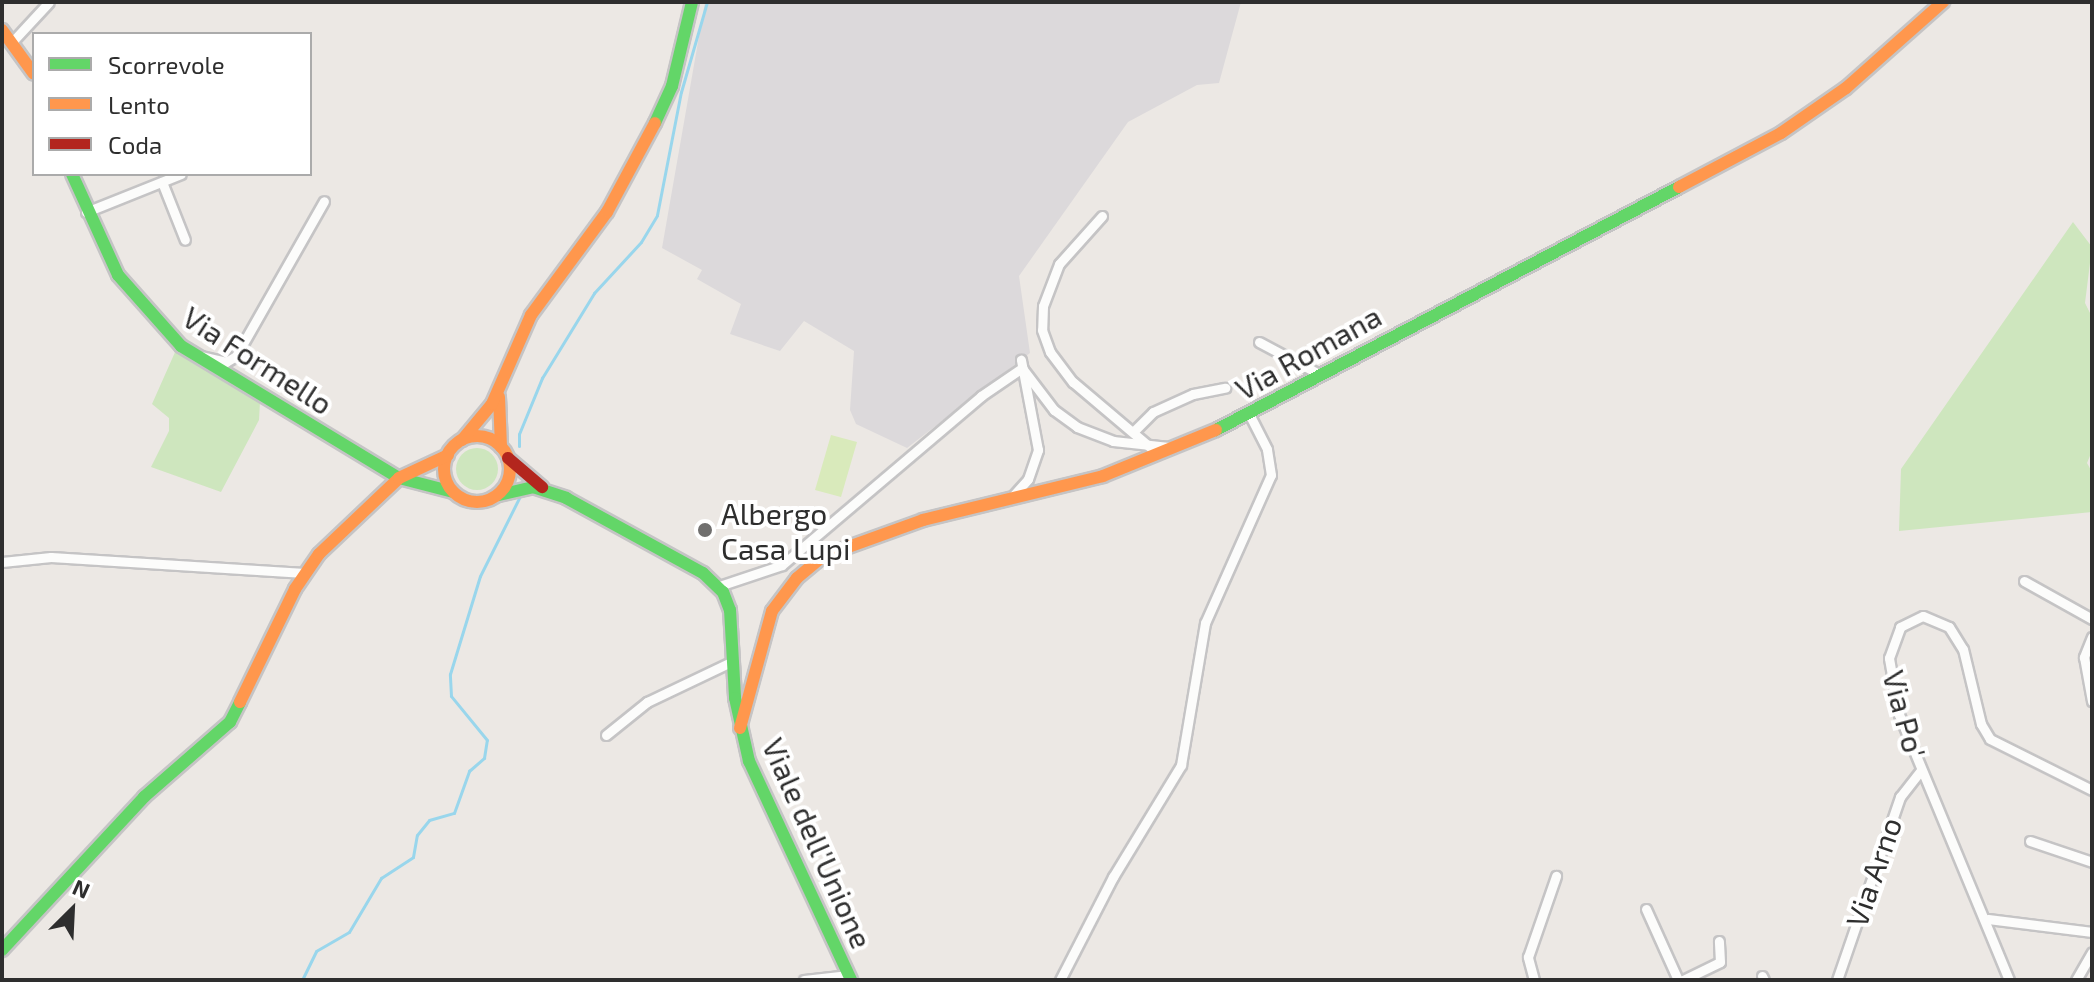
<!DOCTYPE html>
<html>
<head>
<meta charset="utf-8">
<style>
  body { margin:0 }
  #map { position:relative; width:2094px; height:982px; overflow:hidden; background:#ece8e4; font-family:"Exo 2",sans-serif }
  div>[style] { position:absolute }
  .industrial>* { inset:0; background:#dcd9db }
  .green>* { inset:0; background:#cee6be }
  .round { border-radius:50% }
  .pitch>* { inset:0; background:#d9eabb }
  .stream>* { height:3px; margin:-1.5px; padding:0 1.5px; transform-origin:1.5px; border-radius:1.5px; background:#99d6ec }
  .roads { filter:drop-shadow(2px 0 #c5c4c5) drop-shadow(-2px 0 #c5c4c5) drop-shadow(0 2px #c5c4c5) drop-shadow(0 -2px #c5c4c5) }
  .street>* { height:9px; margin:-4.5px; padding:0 4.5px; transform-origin:4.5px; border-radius:4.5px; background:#fcfcfb }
  .fast>* { height:12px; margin:-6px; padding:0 6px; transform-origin:6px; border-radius:6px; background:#63d668 }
  .slow>* { height:12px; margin:-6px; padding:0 6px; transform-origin:6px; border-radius:6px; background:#ff974d }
  .slow>.ring { margin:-6px; padding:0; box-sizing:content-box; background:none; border:12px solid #ff974d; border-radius:50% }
  .jam>* { height:12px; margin:-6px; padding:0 6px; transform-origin:6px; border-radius:6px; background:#b3261e }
  .dots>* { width:22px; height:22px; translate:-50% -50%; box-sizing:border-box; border:4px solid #fff; border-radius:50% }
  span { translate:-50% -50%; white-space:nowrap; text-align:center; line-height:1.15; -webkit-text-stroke:8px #fff; paint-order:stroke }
  .street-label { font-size:30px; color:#2e2e2e }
  .poi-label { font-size:30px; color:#2e2e2e }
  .left { translate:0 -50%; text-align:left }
  .frame { position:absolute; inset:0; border:4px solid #2e2e2e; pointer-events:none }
  .legend { position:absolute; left:32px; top:32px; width:280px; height:144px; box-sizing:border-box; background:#fff; border:2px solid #ababab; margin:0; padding:10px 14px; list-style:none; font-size:24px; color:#2e2e2e }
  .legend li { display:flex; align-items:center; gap:16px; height:40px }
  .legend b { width:40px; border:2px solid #ababab }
  .north { position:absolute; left:32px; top:870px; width:80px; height:80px; -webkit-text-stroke:6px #fff; paint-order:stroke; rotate:24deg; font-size:22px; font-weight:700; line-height:32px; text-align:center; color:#2e2e2e }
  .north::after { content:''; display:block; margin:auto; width:28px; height:36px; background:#2e2e2e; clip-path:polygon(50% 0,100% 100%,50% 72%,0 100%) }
</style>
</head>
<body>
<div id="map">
  <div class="industrial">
    <i style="clip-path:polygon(705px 2px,1241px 2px,1219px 83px,1197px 85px,1128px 122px,1019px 276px,1030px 353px,907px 448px,856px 424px,850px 410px,854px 351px,804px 321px,780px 351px,730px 334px,741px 304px,697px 279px,702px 270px,662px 248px)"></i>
  </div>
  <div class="green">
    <i style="clip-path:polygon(2073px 222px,2092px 247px,2085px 303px,2092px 317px,2092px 451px,2087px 463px,2092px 472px,2092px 512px,1899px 531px,1901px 469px)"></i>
    <i style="clip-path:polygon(176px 350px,260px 402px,259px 420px,221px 492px,151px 467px,169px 431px,169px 418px,152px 404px)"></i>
    <i class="round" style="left:456px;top:448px;width:42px;height:42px"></i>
  </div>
  <div class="pitch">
    <i style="clip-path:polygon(831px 435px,857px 442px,841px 497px,815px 490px)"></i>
  </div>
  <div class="stream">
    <i style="left:519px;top:446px;width:12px;rotate:-90deg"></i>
    <i style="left:519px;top:434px;width:61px;rotate:-67.7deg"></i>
    <i style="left:542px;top:378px;width:100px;rotate:-58.5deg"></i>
    <i style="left:594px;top:293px;width:69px;rotate:-47.3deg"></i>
    <i style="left:641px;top:242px;width:31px;rotate:-59deg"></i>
    <i style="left:657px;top:215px;width:125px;rotate:-79deg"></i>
    <i style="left:681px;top:92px;width:94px;rotate:-73.9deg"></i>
    <i style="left:302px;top:980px;width:32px;rotate:-64deg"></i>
    <i style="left:316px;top:951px;width:38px;rotate:-30deg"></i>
    <i style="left:349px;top:932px;width:63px;rotate:-59.3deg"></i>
    <i style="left:381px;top:878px;width:38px;rotate:-33deg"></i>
    <i style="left:413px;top:857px;width:22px;rotate:-80deg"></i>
    <i style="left:417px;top:835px;width:19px;rotate:-51deg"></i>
    <i style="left:429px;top:820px;width:26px;rotate:-16deg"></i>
    <i style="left:454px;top:813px;width:45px;rotate:-70.3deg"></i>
    <i style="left:469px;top:771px;width:20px;rotate:-41deg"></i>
    <i style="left:484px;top:758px;width:18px;rotate:-81deg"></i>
    <i style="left:487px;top:740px;width:57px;rotate:-129.3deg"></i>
    <i style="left:451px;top:696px;width:22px;rotate:-93deg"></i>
    <i style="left:450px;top:674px;width:102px;rotate:-73deg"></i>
    <i style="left:480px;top:576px;width:94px;rotate:-63.4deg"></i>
  </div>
  <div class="roads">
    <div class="street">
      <i style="left:12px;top:42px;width:54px;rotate:-47.2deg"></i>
      <i style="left:162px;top:182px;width:62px;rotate:68.4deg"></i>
      <i style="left:86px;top:212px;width:102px;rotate:-21.8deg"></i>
      <i style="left:1102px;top:216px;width:64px;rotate:131.9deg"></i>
      <i style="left:1059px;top:264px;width:45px;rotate:110.9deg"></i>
      <i style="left:1043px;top:306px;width:24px;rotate:92deg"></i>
      <i style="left:1042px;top:330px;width:23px;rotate:70deg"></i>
      <i style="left:1050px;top:352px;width:38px;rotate:53deg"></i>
      <i style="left:1073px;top:382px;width:101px;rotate:40.2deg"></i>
      <i style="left:1259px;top:342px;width:70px;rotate:28deg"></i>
      <i style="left:196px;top:355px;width:31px;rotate:13deg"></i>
      <i style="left:226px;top:362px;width:12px;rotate:-31deg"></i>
      <i style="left:236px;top:356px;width:178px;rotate:-60.4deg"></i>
      <i style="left:1135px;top:430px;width:25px;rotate:-45deg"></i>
      <i style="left:1153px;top:412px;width:44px;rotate:-24.2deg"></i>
      <i style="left:1193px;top:394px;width:33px;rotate:-11deg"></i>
      <i style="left:1011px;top:498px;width:25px;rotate:-48deg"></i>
      <i style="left:1028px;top:479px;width:31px;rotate:-71deg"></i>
      <i style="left:1038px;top:450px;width:92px;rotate:-100.7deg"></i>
      <i style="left:2px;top:562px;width:49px;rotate:-5.8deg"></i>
      <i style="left:51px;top:557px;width:254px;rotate:3.6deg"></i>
      <i style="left:2024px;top:581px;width:78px;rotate:29.2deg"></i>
      <i style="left:719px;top:586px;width:66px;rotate:-18.4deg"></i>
      <i style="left:782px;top:565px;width:261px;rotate:-40.3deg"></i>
      <i style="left:981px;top:396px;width:50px;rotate:-34.3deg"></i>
      <i style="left:1022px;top:368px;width:53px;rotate:52.7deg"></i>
      <i style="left:1054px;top:410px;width:29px;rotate:36deg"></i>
      <i style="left:1077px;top:427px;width:39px;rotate:21deg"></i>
      <i style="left:1113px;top:441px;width:56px;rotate:6.1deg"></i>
      <i style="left:2092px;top:637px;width:22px;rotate:112deg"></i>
      <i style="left:2084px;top:657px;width:45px;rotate:79.7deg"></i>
      <i style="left:606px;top:735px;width:53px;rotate:-38.8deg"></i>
      <i style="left:647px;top:702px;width:93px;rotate:-25.5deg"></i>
      <i style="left:2030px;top:841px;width:65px;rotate:18.7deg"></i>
      <i style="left:1646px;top:909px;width:78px;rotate:65.7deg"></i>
      <i style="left:1988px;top:919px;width:105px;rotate:7.1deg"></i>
      <i style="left:1762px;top:976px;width:4px;rotate:63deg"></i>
      <i style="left:804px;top:980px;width:45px;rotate:-6.3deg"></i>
      <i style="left:1060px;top:980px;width:116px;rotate:-62.8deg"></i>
      <i style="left:1113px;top:877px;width:131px;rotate:-58.7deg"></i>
      <i style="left:1181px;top:765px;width:144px;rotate:-80.4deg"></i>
      <i style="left:1205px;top:623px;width:162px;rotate:-66deg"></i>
      <i style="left:1271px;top:475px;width:26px;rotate:-99deg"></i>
      <i style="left:1267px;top:449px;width:39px;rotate:-117deg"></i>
      <i style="left:1534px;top:980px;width:24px;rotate:-105deg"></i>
      <i style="left:1528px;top:957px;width:86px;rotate:-70.9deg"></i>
      <i style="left:1683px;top:980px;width:41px;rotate:-25.9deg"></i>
      <i style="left:1720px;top:962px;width:21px;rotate:-93deg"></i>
      <i style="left:1837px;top:980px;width:194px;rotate:-71deg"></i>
      <i style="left:1900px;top:797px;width:33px;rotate:-52deg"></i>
      <i style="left:2009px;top:980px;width:287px;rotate:-112.5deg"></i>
      <i style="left:1899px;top:715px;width:58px;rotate:-100deg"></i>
      <i style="left:1889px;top:658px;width:33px;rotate:-70deg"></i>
      <i style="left:1900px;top:627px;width:25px;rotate:-26deg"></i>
      <i style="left:1923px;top:616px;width:28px;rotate:23deg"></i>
      <i style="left:1949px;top:627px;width:26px;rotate:58deg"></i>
      <i style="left:1963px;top:649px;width:77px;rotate:76.5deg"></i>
      <i style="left:1981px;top:724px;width:17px;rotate:59deg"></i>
      <i style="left:1990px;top:739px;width:114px;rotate:26.6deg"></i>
      <i style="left:2076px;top:980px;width:32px;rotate:-60deg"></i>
    </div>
    <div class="fast">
      <i style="left:655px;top:123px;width:41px;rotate:-65.3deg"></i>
      <i style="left:672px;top:86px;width:86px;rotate:-76.6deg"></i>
      <i style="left:72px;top:174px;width:111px;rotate:65.5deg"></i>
      <i style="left:118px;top:275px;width:95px;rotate:48.4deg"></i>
      <i style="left:181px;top:346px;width:255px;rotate:31.2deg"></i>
      <i style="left:399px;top:478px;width:56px;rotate:14.5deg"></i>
      <i style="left:1216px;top:430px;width:523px;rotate:-27.69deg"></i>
      <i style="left:499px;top:495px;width:35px;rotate:-13deg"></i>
      <i style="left:533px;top:487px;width:35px;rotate:18deg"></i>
      <i style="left:566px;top:498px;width:156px;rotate:28.7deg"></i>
      <i style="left:703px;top:573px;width:28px;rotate:44deg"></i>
      <i style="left:723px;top:592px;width:19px;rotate:69deg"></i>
      <i style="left:730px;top:610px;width:88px;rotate:86.7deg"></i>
      <i style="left:735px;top:698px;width:65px;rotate:77.5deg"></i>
      <i style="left:749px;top:761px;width:242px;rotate:65deg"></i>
      <i style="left:2px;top:950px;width:209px;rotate:-47.1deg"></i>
      <i style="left:144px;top:797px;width:114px;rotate:-41.1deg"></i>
      <i style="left:230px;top:722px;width:22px;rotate:-63deg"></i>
    </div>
    <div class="slow">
      <i style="left:2px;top:30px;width:54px;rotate:54deg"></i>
      <i style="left:1679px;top:187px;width:115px;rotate:-27.9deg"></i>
      <i style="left:1781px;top:133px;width:79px;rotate:-34.7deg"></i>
      <i style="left:1846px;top:88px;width:130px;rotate:-41.6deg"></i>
      <i style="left:499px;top:397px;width:50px;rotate:87.7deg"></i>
      <i class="ring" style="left:444px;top:436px;width:54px;height:54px"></i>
      <i style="left:462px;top:440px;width:47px;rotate:-50.2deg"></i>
      <i style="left:492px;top:404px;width:97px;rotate:-66.3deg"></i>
      <i style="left:531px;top:315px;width:128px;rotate:-53.6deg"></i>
      <i style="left:607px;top:212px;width:101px;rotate:-61.7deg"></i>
      <i style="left:240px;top:702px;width:126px;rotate:-64deg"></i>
      <i style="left:295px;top:589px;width:42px;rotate:-55.6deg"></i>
      <i style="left:319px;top:554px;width:110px;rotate:-43.5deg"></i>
      <i style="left:399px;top:478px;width:54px;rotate:-25.1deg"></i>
      <i style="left:740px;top:728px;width:121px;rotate:-74.7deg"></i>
      <i style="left:772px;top:611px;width:41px;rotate:-52.9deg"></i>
      <i style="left:797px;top:578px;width:34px;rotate:-40deg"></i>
      <i style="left:823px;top:556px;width:106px;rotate:-19.8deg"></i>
      <i style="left:923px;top:520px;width:185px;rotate:-13.7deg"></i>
      <i style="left:1103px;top:476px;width:122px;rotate:-22.2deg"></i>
    </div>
    <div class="jam">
      <i style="left:508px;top:458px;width:45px;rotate:40.5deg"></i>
    </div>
  </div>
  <div class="dots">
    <i style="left:705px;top:530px;background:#706f6e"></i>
  </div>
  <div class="street-label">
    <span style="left:1308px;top:352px;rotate:-29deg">Via Romana</span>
    <span style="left:258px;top:360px;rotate:33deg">Via Formello</span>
    <span style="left:1905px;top:714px;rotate:75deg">Via Po'</span>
    <span style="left:818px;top:843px;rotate:66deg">Viale dell'Unione</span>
    <span style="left:1873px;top:872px;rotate:-71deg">Via Arno</span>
  </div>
  <div class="poi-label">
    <span class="left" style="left:721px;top:530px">Albergo<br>Casa Lupi</span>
  </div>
  <div class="frame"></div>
  <ul class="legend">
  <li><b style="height:10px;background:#63d668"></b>Scorrevole</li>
  <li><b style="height:10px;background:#ff974d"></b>Lento</li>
  <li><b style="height:10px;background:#b3261e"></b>Coda</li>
  </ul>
  <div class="north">N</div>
</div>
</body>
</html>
